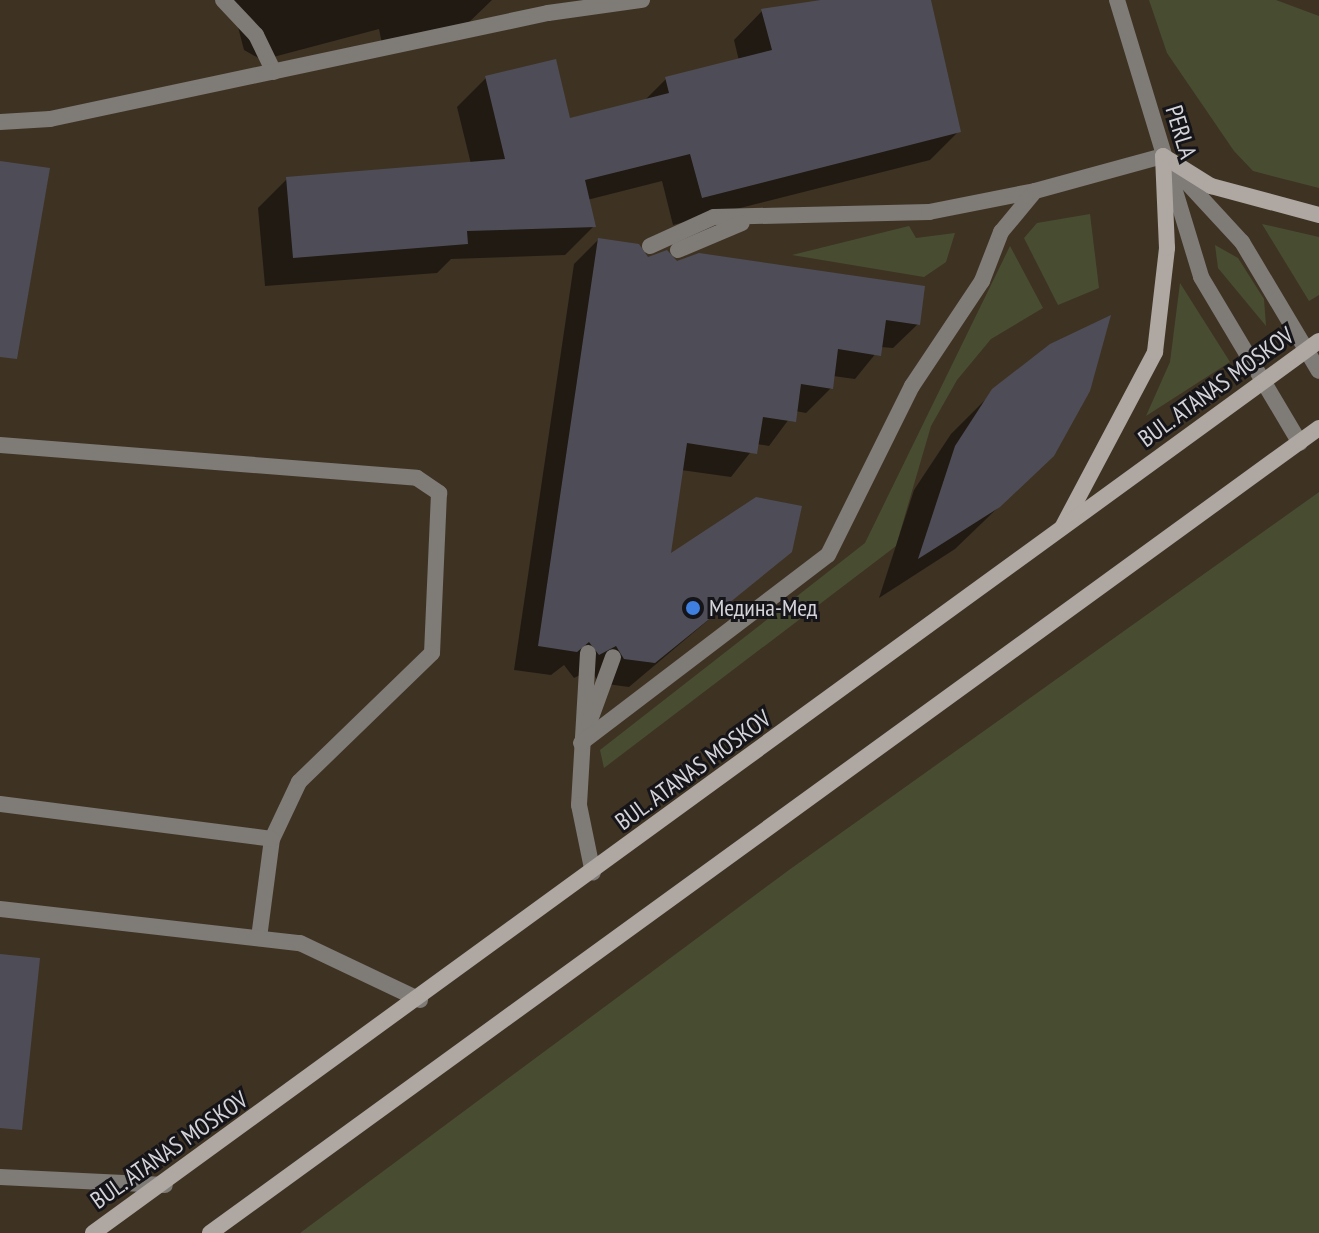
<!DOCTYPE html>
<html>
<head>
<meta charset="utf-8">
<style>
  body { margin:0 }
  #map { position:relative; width:1319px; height:1233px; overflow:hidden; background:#2c2c35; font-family:"PT Sans Narrow",sans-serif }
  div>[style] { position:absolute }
  .industrial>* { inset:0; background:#3e3223 }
  .green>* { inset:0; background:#484d31 }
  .shadow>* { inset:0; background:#0007 }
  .building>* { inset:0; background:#4e4d57 }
  .lane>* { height:16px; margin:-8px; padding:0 8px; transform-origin:8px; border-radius:8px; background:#7f7b77 }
  .street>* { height:16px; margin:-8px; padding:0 8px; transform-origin:8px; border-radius:8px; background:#7f7b77 }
  .secondary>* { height:16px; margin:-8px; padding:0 8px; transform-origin:8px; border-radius:8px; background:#aea7a2 }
  .dots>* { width:22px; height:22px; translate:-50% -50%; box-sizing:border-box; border:4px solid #151519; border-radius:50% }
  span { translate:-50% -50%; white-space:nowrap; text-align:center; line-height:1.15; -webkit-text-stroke:6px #151519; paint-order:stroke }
  .street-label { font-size:24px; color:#d3d3d9 }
  .poi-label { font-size:24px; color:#d3d3d9 }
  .left { translate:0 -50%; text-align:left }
</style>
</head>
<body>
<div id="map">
  <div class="industrial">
    <i style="clip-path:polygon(0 0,1319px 0,1319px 492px,300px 1233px,0 1233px)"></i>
  </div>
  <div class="green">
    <i style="clip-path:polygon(1149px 0,1276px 0,1319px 16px,1319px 188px,1253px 171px,1234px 151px,1167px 53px)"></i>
    <i style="clip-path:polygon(1090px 214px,1099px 288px,1058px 305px,1024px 238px,1037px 223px)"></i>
    <i style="clip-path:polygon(1262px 224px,1319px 237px,1319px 295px,1309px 301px)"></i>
    <i style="clip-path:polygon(909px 226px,916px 238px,955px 233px,946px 262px,924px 277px,792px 255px)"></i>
    <i style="clip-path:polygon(1215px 245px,1238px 258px,1264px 299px,1266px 326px,1218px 268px)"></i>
    <i style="clip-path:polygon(1010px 246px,1043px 308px,991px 339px,957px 380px,931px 426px,896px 546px,604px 768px,600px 750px,865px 543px)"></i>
    <i style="clip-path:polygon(1180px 283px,1230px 362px,1146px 416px,1170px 362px)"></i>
    <i style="clip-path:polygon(1319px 492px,1319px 1233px,300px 1233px,789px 870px)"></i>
  </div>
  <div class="shadow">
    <i style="clip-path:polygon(231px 0,492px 0,462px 29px,383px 49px,379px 29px,262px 60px,244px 50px)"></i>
    <i style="clip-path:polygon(834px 0,929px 0,959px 131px,930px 160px,673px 225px,662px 181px,587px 200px,594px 226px,565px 255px,451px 259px,437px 273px,265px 286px,258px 208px,287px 179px,471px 164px,457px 107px,486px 78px,569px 121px,644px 101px,666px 79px,739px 61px,734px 40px,762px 11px)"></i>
    <i style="clip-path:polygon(598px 240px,647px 259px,918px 324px,893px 348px,881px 347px,855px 379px,833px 376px,831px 388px,806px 413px,795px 411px,769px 446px,757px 444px,731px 477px,681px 470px,669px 558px,790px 551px,629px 687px,599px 683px,591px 670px,574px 678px,564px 665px,551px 675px,514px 670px,574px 264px)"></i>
    <i style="clip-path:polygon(994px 391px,1009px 497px,955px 549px,879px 598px,914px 490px,951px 434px)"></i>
  </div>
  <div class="building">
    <i style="clip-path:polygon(821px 0,931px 0,961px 132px,702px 198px,690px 154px,585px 180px,596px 227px,467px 231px,468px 244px,293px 258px,286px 177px,505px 159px,485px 76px,556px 59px,570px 118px,669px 93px,665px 77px,772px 50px,761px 9px)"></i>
    <i style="clip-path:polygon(0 161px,50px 168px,17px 359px,0 357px)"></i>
    <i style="clip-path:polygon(598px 238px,639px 244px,648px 257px,667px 250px,677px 261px,699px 253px,925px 286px,920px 325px,886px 320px,881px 356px,838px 349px,833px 389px,801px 384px,796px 422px,763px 417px,757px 454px,687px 443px,671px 553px,756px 497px,802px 506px,792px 552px,655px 663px,624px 659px,616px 646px,599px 655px,589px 642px,577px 652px,538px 646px)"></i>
    <i style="clip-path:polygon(1111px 315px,1090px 391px,1054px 456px,1000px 507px,918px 559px,955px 446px,992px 389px,1050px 344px)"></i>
    <i style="clip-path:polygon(0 954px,40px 958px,22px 1130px,0 1128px)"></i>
  </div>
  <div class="lane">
    <i style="left:223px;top:0;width:48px;rotate:46.7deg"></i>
    <i style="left:256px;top:35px;width:41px;rotate:64.1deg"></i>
    <i style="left:0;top:122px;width:50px;rotate:-3.4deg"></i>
    <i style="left:50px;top:119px;width:509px;rotate:-12.02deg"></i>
    <i style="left:548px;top:13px;width:95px;rotate:-7.9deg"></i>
    <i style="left:650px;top:246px;width:70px;rotate:-24.4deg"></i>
    <i style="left:714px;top:217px;width:215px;rotate:-1.3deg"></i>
    <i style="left:929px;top:212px;width:108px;rotate:-11.2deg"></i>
    <i style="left:678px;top:250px;width:69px;rotate:-22.9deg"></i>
    <i style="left:0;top:445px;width:418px;rotate:4.5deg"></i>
    <i style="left:417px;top:478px;width:27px;rotate:34deg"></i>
    <i style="left:439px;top:493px;width:160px;rotate:92.5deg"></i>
    <i style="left:432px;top:653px;width:185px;rotate:135.9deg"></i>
    <i style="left:299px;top:782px;width:63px;rotate:115.3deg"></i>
    <i style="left:272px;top:839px;width:100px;rotate:97.5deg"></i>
    <i style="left:588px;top:653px;width:152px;rotate:93.4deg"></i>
    <i style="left:579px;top:805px;width:69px;rotate:78.4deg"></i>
    <i style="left:589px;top:723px;width:70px;rotate:-70deg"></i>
    <i style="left:581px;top:743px;width:310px;rotate:-37.3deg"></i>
    <i style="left:828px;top:555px;width:189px;rotate:-63.6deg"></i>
    <i style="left:912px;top:386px;width:126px;rotate:-56.3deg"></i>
    <i style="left:982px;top:281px;width:53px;rotate:-68.8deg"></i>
    <i style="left:1001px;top:232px;width:53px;rotate:-50.3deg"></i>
    <i style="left:1035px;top:191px;width:133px;rotate:-15.3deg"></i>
    <i style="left:0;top:804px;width:274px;rotate:7.3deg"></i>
    <i style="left:0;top:909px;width:302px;rotate:6.5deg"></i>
    <i style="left:300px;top:943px;width:133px;rotate:25.4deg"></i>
    <i style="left:0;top:1177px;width:165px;rotate:2.8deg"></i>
  </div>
  <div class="street">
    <i style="left:1117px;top:0;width:289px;rotate:73.1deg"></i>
    <i style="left:1201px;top:277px;width:193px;rotate:59.2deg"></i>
    <i style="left:1169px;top:163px;width:108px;rotate:47.3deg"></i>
    <i style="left:1242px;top:242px;width:150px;rotate:59.2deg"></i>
  </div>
  <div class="secondary">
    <i style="left:1163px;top:156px;width:57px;rotate:32deg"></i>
    <i style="left:1211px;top:186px;width:112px;rotate:15deg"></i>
    <i style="left:1063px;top:526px;width:197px;rotate:-62.1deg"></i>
    <i style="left:1155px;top:352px;width:105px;rotate:-83.4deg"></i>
    <i style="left:1167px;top:248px;width:92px;rotate:-92.5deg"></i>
    <i style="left:93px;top:1233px;width:1516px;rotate:-36.04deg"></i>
    <i style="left:210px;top:1233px;width:1370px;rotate:-35.98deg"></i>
  </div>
  <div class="dots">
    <i style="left:693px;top:608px;background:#3f7fe0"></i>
  </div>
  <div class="street-label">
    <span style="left:1181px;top:132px;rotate:73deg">PERLA</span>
    <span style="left:1216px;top:387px;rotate:-36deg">BUL. ATANAS MOSKOV</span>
    <span style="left:693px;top:770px;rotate:-36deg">BUL. ATANAS MOSKOV</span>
    <span style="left:169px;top:1150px;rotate:-35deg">BUL. ATANAS MOSKOV</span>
  </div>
  <div class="poi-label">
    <span class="left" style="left:709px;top:608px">Медина-Мед</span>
  </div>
</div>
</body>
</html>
